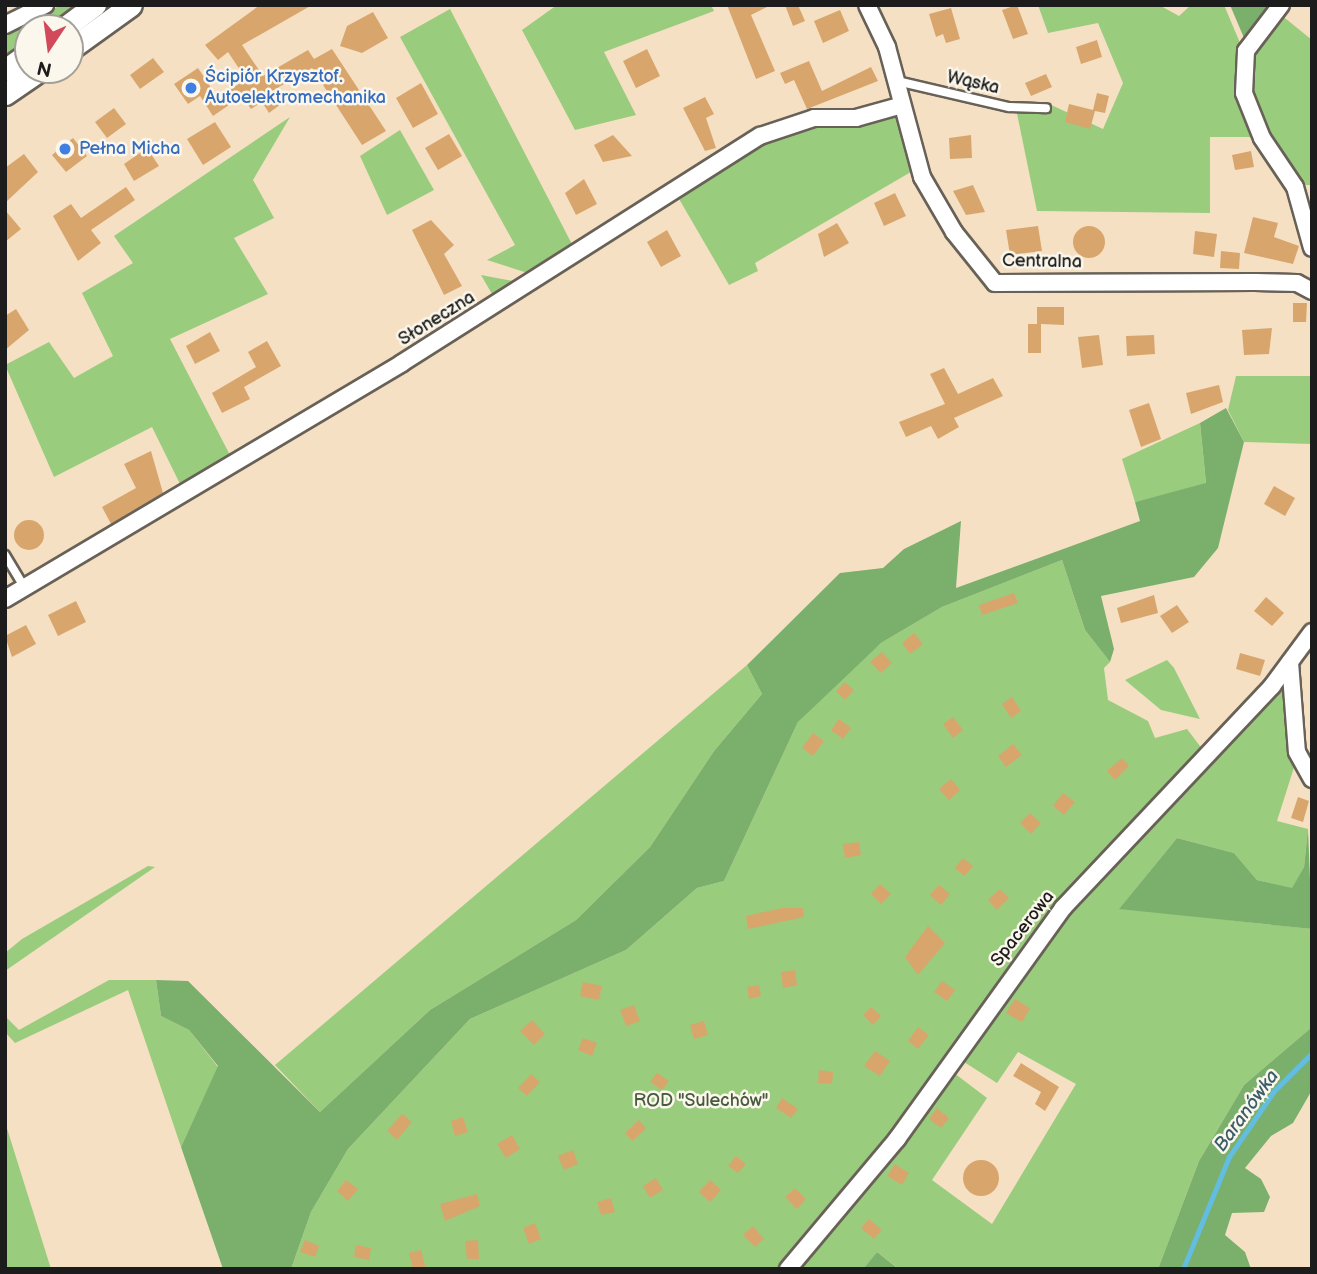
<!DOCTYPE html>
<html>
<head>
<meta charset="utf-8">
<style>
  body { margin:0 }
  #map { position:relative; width:1317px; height:1274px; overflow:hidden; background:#f5e0c4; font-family:"Balsamiq Sans",sans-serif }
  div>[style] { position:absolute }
  .green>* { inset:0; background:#99cc7d }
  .forest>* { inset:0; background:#7ab06c }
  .stream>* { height:4.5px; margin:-2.25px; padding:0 2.25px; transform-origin:2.25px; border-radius:2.25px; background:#63bde0 }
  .building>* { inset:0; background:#d8a66c }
  .round { border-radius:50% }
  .roads { filter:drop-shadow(2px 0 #686157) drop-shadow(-2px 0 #686157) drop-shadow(0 2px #686157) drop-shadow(0 -2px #686157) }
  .service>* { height:8px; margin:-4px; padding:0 4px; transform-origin:4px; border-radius:4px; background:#fff }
  .minor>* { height:16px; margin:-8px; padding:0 8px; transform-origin:8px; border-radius:8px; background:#fff }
  .secondary>* { height:21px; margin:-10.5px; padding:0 10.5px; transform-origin:10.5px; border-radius:10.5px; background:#fff }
  .dots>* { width:19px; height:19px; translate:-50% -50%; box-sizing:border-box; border:4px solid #fbf7ec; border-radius:50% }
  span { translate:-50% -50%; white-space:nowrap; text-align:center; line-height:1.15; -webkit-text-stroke:5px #fbf7ec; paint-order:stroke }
  .shop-label { font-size:18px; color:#366cbe }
  .left { translate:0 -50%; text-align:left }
  .street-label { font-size:18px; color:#1c1c1c }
  .park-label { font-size:18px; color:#485a3e }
  .water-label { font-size:19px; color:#385c6a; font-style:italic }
  .frame { position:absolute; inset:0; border:7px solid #1c1c1c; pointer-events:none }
  .north { position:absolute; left:14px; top:14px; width:70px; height:70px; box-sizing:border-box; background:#fbf7ec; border:2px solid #a29f99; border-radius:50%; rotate:193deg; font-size:19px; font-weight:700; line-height:28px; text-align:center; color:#1c1c1c }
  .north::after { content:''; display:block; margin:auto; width:24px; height:32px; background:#d1495b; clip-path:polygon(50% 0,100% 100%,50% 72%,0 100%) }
</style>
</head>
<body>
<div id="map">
  <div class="green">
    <i style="clip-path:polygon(61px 5px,78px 5px,46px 28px,28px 28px,28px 41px,5px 56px,5px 34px)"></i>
    <i style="clip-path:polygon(557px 5px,711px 5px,714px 11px,604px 52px,636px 115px,575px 130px,522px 30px)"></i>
    <i style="clip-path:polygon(1038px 5px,1159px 5px,1179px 16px,1191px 5px,1224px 5px,1243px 50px,1258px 137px,1210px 137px,1210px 213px,1037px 211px,1015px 104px,1047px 103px,1103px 129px,1123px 83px,1098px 23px,1048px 33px)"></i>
    <i style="clip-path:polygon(450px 9px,575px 250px,534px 275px,487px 260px,515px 245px,400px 37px)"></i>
    <i style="clip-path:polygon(1280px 14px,1312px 40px,1312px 185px,1298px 185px,1247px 93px,1250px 53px)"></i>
    <i style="clip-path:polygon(896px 110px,916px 169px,755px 263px,758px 271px,729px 285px,675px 192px,784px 128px)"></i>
    <i style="clip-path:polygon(290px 117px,253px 180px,274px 218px,234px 238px,268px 294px,170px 339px,232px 459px,183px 490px,152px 427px,54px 477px,5px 365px,49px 342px,74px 378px,113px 356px,82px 293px,133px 263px,114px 236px)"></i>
    <i style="clip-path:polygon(400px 130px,434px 190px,387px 215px,360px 156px)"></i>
    <i style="clip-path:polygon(481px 275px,524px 283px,496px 301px)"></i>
    <i style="clip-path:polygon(1236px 376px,1312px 376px,1312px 444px,1244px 442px,1228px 410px)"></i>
    <i style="clip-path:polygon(1200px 423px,1206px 484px,1135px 502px,1122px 459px)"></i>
    <i style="clip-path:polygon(1062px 560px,1085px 630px,1110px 662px,1104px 668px,1108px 700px,1148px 721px,1155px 738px,1187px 729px,1203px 750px,1064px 898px,889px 1138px,778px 1269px,291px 1269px,311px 1212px,348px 1149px,470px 1019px,626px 950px,697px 888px,724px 881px,798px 722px,838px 680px,881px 643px,942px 607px)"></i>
    <i style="clip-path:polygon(1167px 660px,1174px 668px,1200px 719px,1161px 710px,1125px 680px)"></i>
    <i style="clip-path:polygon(747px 665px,762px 694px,714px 751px,650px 847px,576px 920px,430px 1010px,320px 1112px,275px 1065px)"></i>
    <i style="clip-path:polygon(1287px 671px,1297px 758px,1277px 821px,1308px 829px,1304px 867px,1292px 889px,1257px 880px,1234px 853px,1177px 838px,1120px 908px,1312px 929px,1312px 1027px,1244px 1085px,1199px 1161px,1158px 1269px,899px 1269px,877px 1252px,863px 1269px,797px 1269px,954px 1073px,987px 1098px,932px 1180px,992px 1224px,1076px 1084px,1018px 1052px,997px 1083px,964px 1062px,964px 1053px,1099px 875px)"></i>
    <i style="clip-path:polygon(148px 866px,155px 867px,5px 971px,5px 953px,22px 939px)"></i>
    <i style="clip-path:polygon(109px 980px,156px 980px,161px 1016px,189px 1030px,218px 1067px,181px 1147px,128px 990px,15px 1043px,5px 1032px,5px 1016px,19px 1030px)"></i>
    <i style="clip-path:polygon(5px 1122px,51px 1269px,5px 1269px)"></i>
  </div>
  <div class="forest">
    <i style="clip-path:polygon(1230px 5px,1281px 5px,1247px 45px)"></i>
    <i style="clip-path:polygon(1226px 408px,1244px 442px,1218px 548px,1194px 577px,1101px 596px,1114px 649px,1110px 662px,1085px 630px,1062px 560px,942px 607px,881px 643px,798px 722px,724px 881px,697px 888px,626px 950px,470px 1019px,348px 1149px,311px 1212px,291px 1269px,223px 1269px,181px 1147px,218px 1066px,189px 1030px,161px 1016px,156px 980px,188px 981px,320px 1112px,430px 1010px,576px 920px,650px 847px,714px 751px,762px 694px,747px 665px,840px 573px,883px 568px,904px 549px,961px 521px,956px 588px,1140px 521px,1135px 502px,1206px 483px,1200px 423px)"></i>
    <i style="clip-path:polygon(1308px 829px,1312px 929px,1119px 909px,1177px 838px,1234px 853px,1257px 880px,1292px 888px,1304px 867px)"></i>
    <i style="clip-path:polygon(1312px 1027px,1312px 1090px,1293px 1123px,1271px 1136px,1245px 1168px,1261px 1179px,1270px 1197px,1264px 1212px,1232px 1213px,1225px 1235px,1245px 1252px,1251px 1269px,1158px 1269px,1199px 1161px,1244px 1085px)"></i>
    <i style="clip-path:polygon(877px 1252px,896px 1267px,894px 1269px,863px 1269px)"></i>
  </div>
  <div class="stream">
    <i style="left:1183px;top:1269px;width:121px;rotate:-67.7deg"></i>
    <i style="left:1229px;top:1157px;width:80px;rotate:-55.7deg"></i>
    <i style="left:1274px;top:1091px;width:54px;rotate:-45deg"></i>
  </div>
  <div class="building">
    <i style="clip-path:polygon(260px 5px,312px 5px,242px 45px,263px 76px,308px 50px,314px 59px,332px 49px,386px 131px,362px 145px,312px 68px,272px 91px,281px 104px,269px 113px,262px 102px,251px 109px,242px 96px,213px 116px,200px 96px,188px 104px,174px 84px,198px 68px,218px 98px,246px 79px,228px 52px,218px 60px,205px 45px)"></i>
    <i style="clip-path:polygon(727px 5px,771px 5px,751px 15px,775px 71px,756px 79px)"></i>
    <i style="clip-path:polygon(785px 5px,798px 5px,805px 21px,793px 26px)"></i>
    <i style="clip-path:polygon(1017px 5px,1028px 34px,1013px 39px,1002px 10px)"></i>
    <i style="clip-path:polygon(951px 8px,960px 39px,946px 43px,943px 34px,936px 37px,929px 14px)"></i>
    <i style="clip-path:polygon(840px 10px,849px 31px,823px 43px,814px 21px)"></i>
    <i style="clip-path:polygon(373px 12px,388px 38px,362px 53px,340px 46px,347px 26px)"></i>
    <i style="clip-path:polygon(1097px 40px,1102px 57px,1081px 64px,1076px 47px)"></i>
    <i style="clip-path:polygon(647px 49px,660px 76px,636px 88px,623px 61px)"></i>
    <i style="clip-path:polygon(153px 58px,164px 72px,140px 89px,130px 75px)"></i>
    <i style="clip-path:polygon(809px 61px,822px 91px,871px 67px,878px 81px,807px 109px,794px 80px,785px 84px,780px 73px)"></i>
    <i style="clip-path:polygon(1046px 74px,1052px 87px,1031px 96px,1025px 83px)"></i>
    <i style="clip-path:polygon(421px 83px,438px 114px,413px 128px,396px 98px)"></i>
    <i style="clip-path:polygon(1097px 93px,1109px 96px,1105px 113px,1095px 111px,1090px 129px,1065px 122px,1069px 104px,1093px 110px)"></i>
    <i style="clip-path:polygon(705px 97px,714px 114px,706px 118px,716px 148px,705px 151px,683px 108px)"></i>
    <i style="clip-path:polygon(114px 108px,126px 124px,107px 138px,95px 122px)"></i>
    <i style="clip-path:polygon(215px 122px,231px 147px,203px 165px,187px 139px)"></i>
    <i style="clip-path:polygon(449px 134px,462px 156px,438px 170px,425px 148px)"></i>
    <i style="clip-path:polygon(613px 135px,632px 156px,603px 162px,594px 145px)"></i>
    <i style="clip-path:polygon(971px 135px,972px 158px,950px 159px,949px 138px)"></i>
    <i style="clip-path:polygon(73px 138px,87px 156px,66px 172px,52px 155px)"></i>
    <i style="clip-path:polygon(147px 148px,159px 166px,134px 181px,124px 164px)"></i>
    <i style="clip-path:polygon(1251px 151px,1254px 167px,1235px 170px,1232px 155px)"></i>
    <i style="clip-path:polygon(24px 154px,38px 172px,5px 203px,5px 168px)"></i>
    <i style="clip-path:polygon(584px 179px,597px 204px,576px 215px,565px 193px)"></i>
    <i style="clip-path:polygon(973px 185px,985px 212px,966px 215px,953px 191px)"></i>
    <i style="clip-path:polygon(126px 187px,135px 200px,91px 230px,101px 243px,78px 261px,53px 216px,71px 204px,81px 218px)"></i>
    <i style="clip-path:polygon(895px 193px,906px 216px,884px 226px,874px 203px)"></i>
    <i style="clip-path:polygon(5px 210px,21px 229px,5px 242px)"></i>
    <i style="clip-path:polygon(1253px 217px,1278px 223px,1274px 237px,1299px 246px,1293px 264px,1244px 253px)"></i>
    <i style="clip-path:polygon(431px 220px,454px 245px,444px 254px,462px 286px,444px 295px,412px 230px)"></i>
    <i style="clip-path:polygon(837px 223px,849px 243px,824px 257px,818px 234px)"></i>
    <i style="clip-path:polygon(1038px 226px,1042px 251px,1010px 255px,1006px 230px)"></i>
    <i class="round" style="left:1073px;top:226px;width:32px;height:32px"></i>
    <i style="clip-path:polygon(667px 230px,681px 256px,661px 267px,647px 242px)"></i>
    <i style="clip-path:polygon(1195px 231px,1217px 234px,1214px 257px,1193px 254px)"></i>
    <i style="clip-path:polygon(1221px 251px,1240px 253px,1239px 269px,1220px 268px)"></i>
    <i style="clip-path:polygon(1293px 303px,1307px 303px,1306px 322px,1293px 322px)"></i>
    <i style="clip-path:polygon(1037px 307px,1064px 307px,1064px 325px,1041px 324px,1041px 353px,1028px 353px,1028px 324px,1037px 324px)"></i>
    <i style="clip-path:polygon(16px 309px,29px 330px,5px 350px,5px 316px)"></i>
    <i style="clip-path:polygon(1272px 328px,1269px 354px,1244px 355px,1242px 330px)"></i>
    <i style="clip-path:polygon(210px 332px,220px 351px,195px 364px,186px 346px)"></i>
    <i style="clip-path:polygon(1099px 335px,1103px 365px,1082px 368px,1078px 337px)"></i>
    <i style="clip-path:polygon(1154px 335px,1155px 354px,1127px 356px,1126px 336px)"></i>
    <i style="clip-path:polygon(267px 341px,281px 366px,244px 387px,250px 399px,222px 413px,212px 393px,256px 367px,248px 352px)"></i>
    <i style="clip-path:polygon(944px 368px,958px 394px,993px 378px,1003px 396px,954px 418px,959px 427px,938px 439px,931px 426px,906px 437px,899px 422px,945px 404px,930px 374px)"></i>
    <i style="clip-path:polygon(1219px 385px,1223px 402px,1191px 414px,1186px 393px)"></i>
    <i style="clip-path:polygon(1149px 403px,1161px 439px,1141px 447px,1129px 410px)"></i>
    <i style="clip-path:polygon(151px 451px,163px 493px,111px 524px,102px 507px,136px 488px,124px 464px)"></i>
    <i style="clip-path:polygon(1274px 486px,1295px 498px,1285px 516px,1264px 504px)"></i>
    <i class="round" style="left:14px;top:520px;width:30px;height:30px"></i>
    <i style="clip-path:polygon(1014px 593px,1018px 603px,982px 615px,979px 605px)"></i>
    <i style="clip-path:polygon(1154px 595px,1158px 613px,1121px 623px,1117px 608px)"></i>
    <i style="clip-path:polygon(1266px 597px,1284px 613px,1272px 626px,1254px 611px)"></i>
    <i style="clip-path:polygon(76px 601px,86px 622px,58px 636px,48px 615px)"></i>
    <i style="clip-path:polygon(1177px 605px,1189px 622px,1172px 633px,1160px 616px)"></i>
    <i style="clip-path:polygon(26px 625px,36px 644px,12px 657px,5px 636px)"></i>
    <i style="clip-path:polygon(914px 633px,923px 644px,910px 654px,902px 643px)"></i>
    <i style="clip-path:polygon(882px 652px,892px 663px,881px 673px,870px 662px)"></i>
    <i style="clip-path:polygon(1240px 653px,1265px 660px,1260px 676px,1236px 669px)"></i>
    <i style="clip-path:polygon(845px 682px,854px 690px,845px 700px,836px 691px)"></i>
    <i style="clip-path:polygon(1012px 697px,1021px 711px,1011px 718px,1002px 704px)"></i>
    <i style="clip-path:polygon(953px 717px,963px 730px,953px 738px,943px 724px)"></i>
    <i style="clip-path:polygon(839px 719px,851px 728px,843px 739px,831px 730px)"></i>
    <i style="clip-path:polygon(813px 733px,824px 741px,813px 756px,802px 748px)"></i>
    <i style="clip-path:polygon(1013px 744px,1022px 755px,1006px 767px,998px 756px)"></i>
    <i style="clip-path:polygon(1122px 758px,1129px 766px,1115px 780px,1107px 771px)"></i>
    <i style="clip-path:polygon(951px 779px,960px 790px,949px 800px,939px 789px)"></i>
    <i style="clip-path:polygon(1063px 793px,1075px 802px,1064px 815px,1053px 806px)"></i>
    <i style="clip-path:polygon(1298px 797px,1309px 801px,1303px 822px,1291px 818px)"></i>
    <i style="clip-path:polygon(1030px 813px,1041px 823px,1031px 834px,1020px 823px)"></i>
    <i style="clip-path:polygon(859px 842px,861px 855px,845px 858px,843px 844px)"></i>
    <i style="clip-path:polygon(963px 858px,973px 866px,964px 876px,955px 868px)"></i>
    <i style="clip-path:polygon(880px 884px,891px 894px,881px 904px,871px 894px)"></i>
    <i style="clip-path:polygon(939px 885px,950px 894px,941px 905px,930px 895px)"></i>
    <i style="clip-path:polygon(1000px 889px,1009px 898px,997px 910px,988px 900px)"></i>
    <i style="clip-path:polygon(782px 908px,803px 908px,804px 917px,748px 929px,746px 916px)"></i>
    <i style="clip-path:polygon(928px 926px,945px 943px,918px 975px,905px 957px)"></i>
    <i style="clip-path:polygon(795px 970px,797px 985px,783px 988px,781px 972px)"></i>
    <i style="clip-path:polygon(942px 981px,955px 990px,947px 1001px,934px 992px)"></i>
    <i style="clip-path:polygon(583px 982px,602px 986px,599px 1000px,580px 996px)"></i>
    <i style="clip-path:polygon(759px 985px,761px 996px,749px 999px,747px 987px)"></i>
    <i style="clip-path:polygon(1015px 999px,1030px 1008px,1022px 1022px,1006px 1013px)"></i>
    <i style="clip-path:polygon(634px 1005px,640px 1021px,626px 1026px,620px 1010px)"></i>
    <i style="clip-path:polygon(871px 1007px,881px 1016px,873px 1025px,863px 1015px)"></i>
    <i style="clip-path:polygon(532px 1020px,545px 1034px,534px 1045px,520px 1031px)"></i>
    <i style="clip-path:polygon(704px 1021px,708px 1035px,694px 1039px,690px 1025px)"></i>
    <i style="clip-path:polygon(918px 1027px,929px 1035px,918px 1049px,908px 1041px)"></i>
    <i style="clip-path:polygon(583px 1038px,597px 1043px,592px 1056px,578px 1050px)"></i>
    <i style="clip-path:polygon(875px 1051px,890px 1061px,880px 1076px,864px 1066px)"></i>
    <i style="clip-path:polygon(1021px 1063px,1059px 1087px,1045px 1111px,1035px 1104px,1041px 1092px,1013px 1076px)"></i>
    <i style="clip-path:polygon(819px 1070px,833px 1072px,832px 1084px,818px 1083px)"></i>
    <i style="clip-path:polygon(657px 1073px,669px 1081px,662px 1090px,650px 1082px)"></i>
    <i style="clip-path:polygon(531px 1074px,540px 1082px,527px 1096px,518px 1088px)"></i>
    <i style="clip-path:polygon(782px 1098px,798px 1109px,791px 1118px,776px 1108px)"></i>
    <i style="clip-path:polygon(937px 1108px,949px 1118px,941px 1128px,929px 1119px)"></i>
    <i style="clip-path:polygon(402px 1114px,412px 1122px,397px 1140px,387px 1131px)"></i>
    <i style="clip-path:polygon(463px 1117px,468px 1132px,455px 1136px,451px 1121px)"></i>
    <i style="clip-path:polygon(639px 1120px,646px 1129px,632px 1141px,625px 1133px)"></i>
    <i style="clip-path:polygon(512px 1135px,520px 1149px,506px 1158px,497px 1144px)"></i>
    <i style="clip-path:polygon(573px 1150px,578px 1164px,564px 1170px,558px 1156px)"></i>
    <i style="clip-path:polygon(736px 1156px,746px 1164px,738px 1173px,728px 1166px)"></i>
    <i class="round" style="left:963px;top:1160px;width:36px;height:36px"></i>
    <i style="clip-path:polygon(895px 1164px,909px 1173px,902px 1185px,887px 1176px)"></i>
    <i style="clip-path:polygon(656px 1178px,663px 1190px,650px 1198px,643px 1186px)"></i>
    <i style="clip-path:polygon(346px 1180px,358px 1189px,348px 1201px,337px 1191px)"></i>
    <i style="clip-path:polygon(710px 1180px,721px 1190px,710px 1202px,699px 1192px)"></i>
    <i style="clip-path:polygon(795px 1188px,806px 1199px,797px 1209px,785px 1197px)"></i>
    <i style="clip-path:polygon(477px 1194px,480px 1206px,445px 1221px,440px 1204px)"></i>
    <i style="clip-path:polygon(611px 1198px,615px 1212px,601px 1215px,597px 1202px)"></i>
    <i style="clip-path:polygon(869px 1219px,882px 1230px,874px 1239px,861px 1228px)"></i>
    <i style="clip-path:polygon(535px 1223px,541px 1239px,529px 1244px,523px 1228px)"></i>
    <i style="clip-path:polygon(753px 1226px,764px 1239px,755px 1247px,743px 1235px)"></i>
    <i style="clip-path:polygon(305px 1240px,319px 1246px,315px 1257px,300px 1252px)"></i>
    <i style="clip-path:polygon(478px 1240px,479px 1259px,467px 1259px,465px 1241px)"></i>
    <i style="clip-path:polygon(356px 1245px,371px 1248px,369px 1260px,354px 1257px)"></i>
    <i style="clip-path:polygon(421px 1250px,426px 1269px,413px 1269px,409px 1253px)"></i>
  </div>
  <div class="roads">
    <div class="service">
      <i style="left:897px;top:81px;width:115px;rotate:13.1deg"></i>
      <i style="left:1009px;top:107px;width:37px;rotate:2deg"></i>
      <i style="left:5px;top:555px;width:37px;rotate:59deg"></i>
    </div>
    <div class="minor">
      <i style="left:867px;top:5px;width:47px;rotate:64.5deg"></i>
      <i style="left:887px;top:47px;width:135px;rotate:74.9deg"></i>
      <i style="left:922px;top:177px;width:64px;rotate:59.8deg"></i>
      <i style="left:954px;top:232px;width:65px;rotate:51.2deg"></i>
      <i style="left:995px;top:283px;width:260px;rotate:-0.2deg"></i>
      <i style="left:1255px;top:282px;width:42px;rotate:1.4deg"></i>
      <i style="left:1297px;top:283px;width:17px;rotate:28deg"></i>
      <i style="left:1281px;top:5px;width:58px;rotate:127.3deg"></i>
      <i style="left:1246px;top:51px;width:42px;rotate:92.7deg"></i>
      <i style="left:1244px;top:93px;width:48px;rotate:68.2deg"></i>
      <i style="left:1262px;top:138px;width:59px;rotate:56deg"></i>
      <i style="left:1295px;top:187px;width:63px;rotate:74.4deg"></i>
      <i style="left:5px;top:25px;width:45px;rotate:-26.6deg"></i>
      <i style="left:5px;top:599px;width:462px;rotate:-30.7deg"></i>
      <i style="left:402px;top:363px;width:424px;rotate:-32.4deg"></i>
      <i style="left:760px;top:136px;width:57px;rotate:-18.4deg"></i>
      <i style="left:814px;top:118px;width:42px"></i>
      <i style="left:856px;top:118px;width:45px;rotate:-15.6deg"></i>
      <i style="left:1290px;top:662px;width:90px;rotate:85.6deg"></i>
      <i style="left:1297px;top:752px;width:31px;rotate:61deg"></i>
      <i style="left:788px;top:1269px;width:170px;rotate:-50deg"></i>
      <i style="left:897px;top:1139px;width:284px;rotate:-54.3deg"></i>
      <i style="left:1063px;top:908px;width:305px;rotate:-46.7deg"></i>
      <i style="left:1272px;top:686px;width:67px;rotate:-53.5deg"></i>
    </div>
    <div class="secondary">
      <i style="left:64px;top:28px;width:39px;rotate:-37deg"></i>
      <i style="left:70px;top:49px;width:75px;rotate:-35.8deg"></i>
      <i style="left:5px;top:70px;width:29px;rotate:-36deg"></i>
      <i style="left:5px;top:94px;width:42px;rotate:-34.4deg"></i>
    </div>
  </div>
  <div class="dots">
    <i style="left:191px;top:88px;background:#3f7fe0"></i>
    <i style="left:65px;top:149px;background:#3f7fe0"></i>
  </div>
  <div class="shop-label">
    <span class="left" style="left:205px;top:88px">Ścipiór Krzysztof.<br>Autoelektromechanika</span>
    <span class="left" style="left:79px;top:149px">Pełna Micha</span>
  </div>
  <div class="street-label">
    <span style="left:973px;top:83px;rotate:13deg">Wąska</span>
    <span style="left:1042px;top:262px;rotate:1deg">Centralna</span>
    <span style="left:437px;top:319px;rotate:-32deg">Słoneczna</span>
    <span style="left:1023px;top:929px;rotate:-52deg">Spacerowa</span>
  </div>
  <div class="park-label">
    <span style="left:701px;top:1101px">ROD "Sulechów"</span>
  </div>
  <div class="water-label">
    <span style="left:1247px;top:1111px;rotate:-54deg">Baranówka</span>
  </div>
  <div class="frame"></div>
  <div class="north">N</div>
</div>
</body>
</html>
